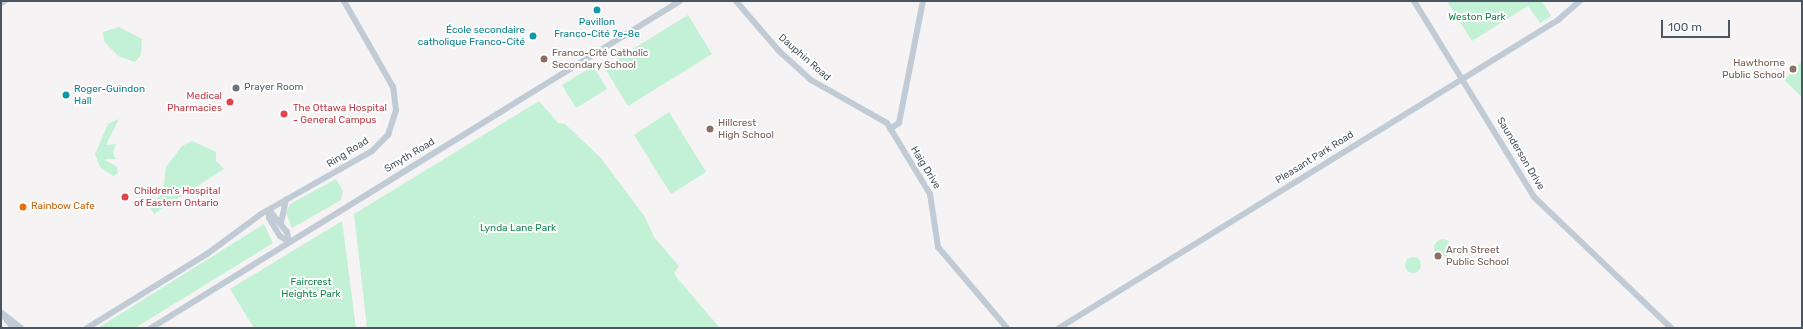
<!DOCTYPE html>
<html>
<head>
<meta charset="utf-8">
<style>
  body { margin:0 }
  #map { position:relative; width:1803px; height:329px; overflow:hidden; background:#f5f3f3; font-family:Rubik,sans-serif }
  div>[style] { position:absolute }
  .green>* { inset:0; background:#c3f1d5 }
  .round { border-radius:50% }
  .secondary>* { height:6px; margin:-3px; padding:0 3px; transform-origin:3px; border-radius:3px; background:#c1cbd6 }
  .dots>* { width:11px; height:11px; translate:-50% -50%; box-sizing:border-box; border:2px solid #fff; border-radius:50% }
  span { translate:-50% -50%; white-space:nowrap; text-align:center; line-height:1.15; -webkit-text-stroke:4px #fff; paint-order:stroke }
  .park-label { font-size:10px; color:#17864f }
  .culture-label { font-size:10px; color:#0d838f }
  .right { translate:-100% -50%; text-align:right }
  .left { translate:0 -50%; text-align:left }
  .education-label { font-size:10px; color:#785e54 }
  .street-label { font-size:10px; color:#4a5661 }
  .worship-label { font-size:10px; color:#5b616d }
  .health-label { font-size:10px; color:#be3a42 }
  .food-label { font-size:10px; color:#c56008 }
  .frame { position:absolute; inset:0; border:2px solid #4a5661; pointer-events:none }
  .scale { position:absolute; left:1661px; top:20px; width:69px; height:18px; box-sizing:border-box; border:2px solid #4a5661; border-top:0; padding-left:5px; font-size:12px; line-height:14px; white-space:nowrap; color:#4a5661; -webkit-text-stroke:3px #fff; paint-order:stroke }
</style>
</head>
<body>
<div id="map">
  <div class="green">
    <i style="clip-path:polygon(1447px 1px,1542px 1px,1551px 16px,1540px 23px,1528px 6px,1472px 41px)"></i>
    <i style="clip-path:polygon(688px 15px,712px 54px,628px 106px,604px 67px)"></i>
    <i style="clip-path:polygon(119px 27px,142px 39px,141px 55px,135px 62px,118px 56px,104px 41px,103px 32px)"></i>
    <i style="clip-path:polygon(1802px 61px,1802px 97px,1784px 80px)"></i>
    <i style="clip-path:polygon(593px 66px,607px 89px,576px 108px,562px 85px)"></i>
    <i style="clip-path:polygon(539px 101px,558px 123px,565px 124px,601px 158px,645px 217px,654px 237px,679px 266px,674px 273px,677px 278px,720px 328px,367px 328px,354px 214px)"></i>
    <i style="clip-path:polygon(669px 112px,706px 172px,671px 194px,634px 135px)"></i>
    <i style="clip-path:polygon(119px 119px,106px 145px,116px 144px,113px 153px,116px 159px,104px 159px,117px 167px,118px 173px,113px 176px,100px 167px,95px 154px,108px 124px)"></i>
    <i style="clip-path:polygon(192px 141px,216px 152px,216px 161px,224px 169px,154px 214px,150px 207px,163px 192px,166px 167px,182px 146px)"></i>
    <i style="clip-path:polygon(336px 179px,343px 191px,341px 200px,292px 228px,286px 213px,290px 204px)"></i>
    <i style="clip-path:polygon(342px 221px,356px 328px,254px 328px,230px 289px)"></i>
    <i style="clip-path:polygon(264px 224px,273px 243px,135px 328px,98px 328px)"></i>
    <i class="round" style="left:1434px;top:239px;width:18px;height:18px"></i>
    <i class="round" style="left:1405px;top:257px;width:16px;height:16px"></i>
  </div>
  <div class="secondary">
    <i style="left:736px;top:1px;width:66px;rotate:49.3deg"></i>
    <i style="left:779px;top:51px;width:43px;rotate:42.2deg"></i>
    <i style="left:811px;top:80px;width:87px;rotate:29.5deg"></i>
    <i style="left:887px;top:123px;width:83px;rotate:58.8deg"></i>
    <i style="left:930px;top:194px;width:54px;rotate:81.4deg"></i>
    <i style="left:938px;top:247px;width:106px;rotate:49.6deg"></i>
    <i style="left:1414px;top:1px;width:230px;rotate:58.5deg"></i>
    <i style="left:1534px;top:197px;width:190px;rotate:43.7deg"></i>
    <i style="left:1px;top:3px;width:4px;rotate:-27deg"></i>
    <i style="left:890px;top:129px;width:11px;rotate:-34deg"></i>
    <i style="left:899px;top:123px;width:124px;rotate:-78.9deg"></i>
    <i style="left:269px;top:210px;width:8px;rotate:90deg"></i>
    <i style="left:269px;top:218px;width:21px;rotate:59deg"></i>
    <i style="left:280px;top:236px;width:11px;rotate:34deg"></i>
    <i style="left:269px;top:210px;width:28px;rotate:51deg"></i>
    <i style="left:287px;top:232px;width:10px;rotate:79deg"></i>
    <i style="left:281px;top:223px;width:24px;rotate:-78deg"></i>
    <i style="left:2px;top:313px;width:24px;rotate:38deg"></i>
    <i style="left:3px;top:315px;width:16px;rotate:52deg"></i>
    <i style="left:87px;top:328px;width:141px;rotate:-31.7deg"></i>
    <i style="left:207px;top:254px;width:67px;rotate:-36.5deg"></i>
    <i style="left:261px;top:214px;width:128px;rotate:-29.6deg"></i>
    <i style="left:372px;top:151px;width:23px;rotate:-45deg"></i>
    <i style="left:388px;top:135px;width:26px;rotate:-72deg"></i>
    <i style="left:396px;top:110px;width:23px;rotate:-97deg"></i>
    <i style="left:393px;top:87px;width:99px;rotate:-119.7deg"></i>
    <i style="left:151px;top:328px;width:622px;rotate:-31.72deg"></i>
    <i style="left:1059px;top:328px;width:586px;rotate:-31.68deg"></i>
    <i style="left:1558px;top:20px;width:29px;rotate:-41deg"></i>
  </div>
  <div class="dots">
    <i style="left:597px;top:10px;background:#0f9aa8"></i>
    <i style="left:533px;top:36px;background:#0f9aa8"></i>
    <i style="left:544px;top:59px;background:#8d6e63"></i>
    <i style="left:1793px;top:69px;background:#8d6e63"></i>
    <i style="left:236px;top:88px;background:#6b7280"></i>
    <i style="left:66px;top:95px;background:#0f9aa8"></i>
    <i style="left:230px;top:102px;background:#e0444e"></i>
    <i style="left:284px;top:114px;background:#e0444e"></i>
    <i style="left:710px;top:129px;background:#8d6e63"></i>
    <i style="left:125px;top:197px;background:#e0444e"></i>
    <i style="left:23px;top:207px;background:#e8710a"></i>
    <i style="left:1438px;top:256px;background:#8d6e63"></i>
  </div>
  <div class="park-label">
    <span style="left:1477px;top:18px">Weston Park</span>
    <span style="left:518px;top:229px">Lynda Lane Park</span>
    <span style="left:311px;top:288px">Faircrest<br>Heights Park</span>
  </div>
  <div class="culture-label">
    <span style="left:597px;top:28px">Pavillon<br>Franco-Cité 7e-8e</span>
    <span class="right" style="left:525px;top:36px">École secondaire<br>catholique Franco-Cité</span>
    <span class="left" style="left:74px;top:95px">Roger-Guindon<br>Hall</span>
  </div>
  <div class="education-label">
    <span class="left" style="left:552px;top:59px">Franco-Cité Catholic<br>Secondary School</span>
    <span class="right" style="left:1785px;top:69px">Hawthorne<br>Public School</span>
    <span class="left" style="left:718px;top:129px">Hillcrest<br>High School</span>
    <span class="left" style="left:1446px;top:256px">Arch Street<br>Public School</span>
  </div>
  <div class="street-label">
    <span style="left:804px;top:58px;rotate:41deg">Dauphin Road</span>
    <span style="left:348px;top:153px;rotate:-32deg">Ring Road</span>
    <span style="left:1520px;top:154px;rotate:59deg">Saunderson Drive</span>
    <span style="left:410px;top:156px;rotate:-31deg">Smyth Road</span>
    <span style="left:1315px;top:158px;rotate:-32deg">Pleasant Park Road</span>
    <span style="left:925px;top:168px;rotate:59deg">Haig Drive</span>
  </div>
  <div class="worship-label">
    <span class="left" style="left:244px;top:88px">Prayer Room</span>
  </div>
  <div class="health-label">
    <span class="right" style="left:222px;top:102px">Medical<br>Pharmacies</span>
    <span class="left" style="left:293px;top:114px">The Ottawa Hospital<br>- General Campus</span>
    <span class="left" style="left:134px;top:197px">Children's Hospital<br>of Eastern Ontario</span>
  </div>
  <div class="food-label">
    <span class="left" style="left:31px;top:207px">Rainbow Cafe</span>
  </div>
  <div class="frame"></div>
  <div class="scale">100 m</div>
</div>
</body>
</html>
